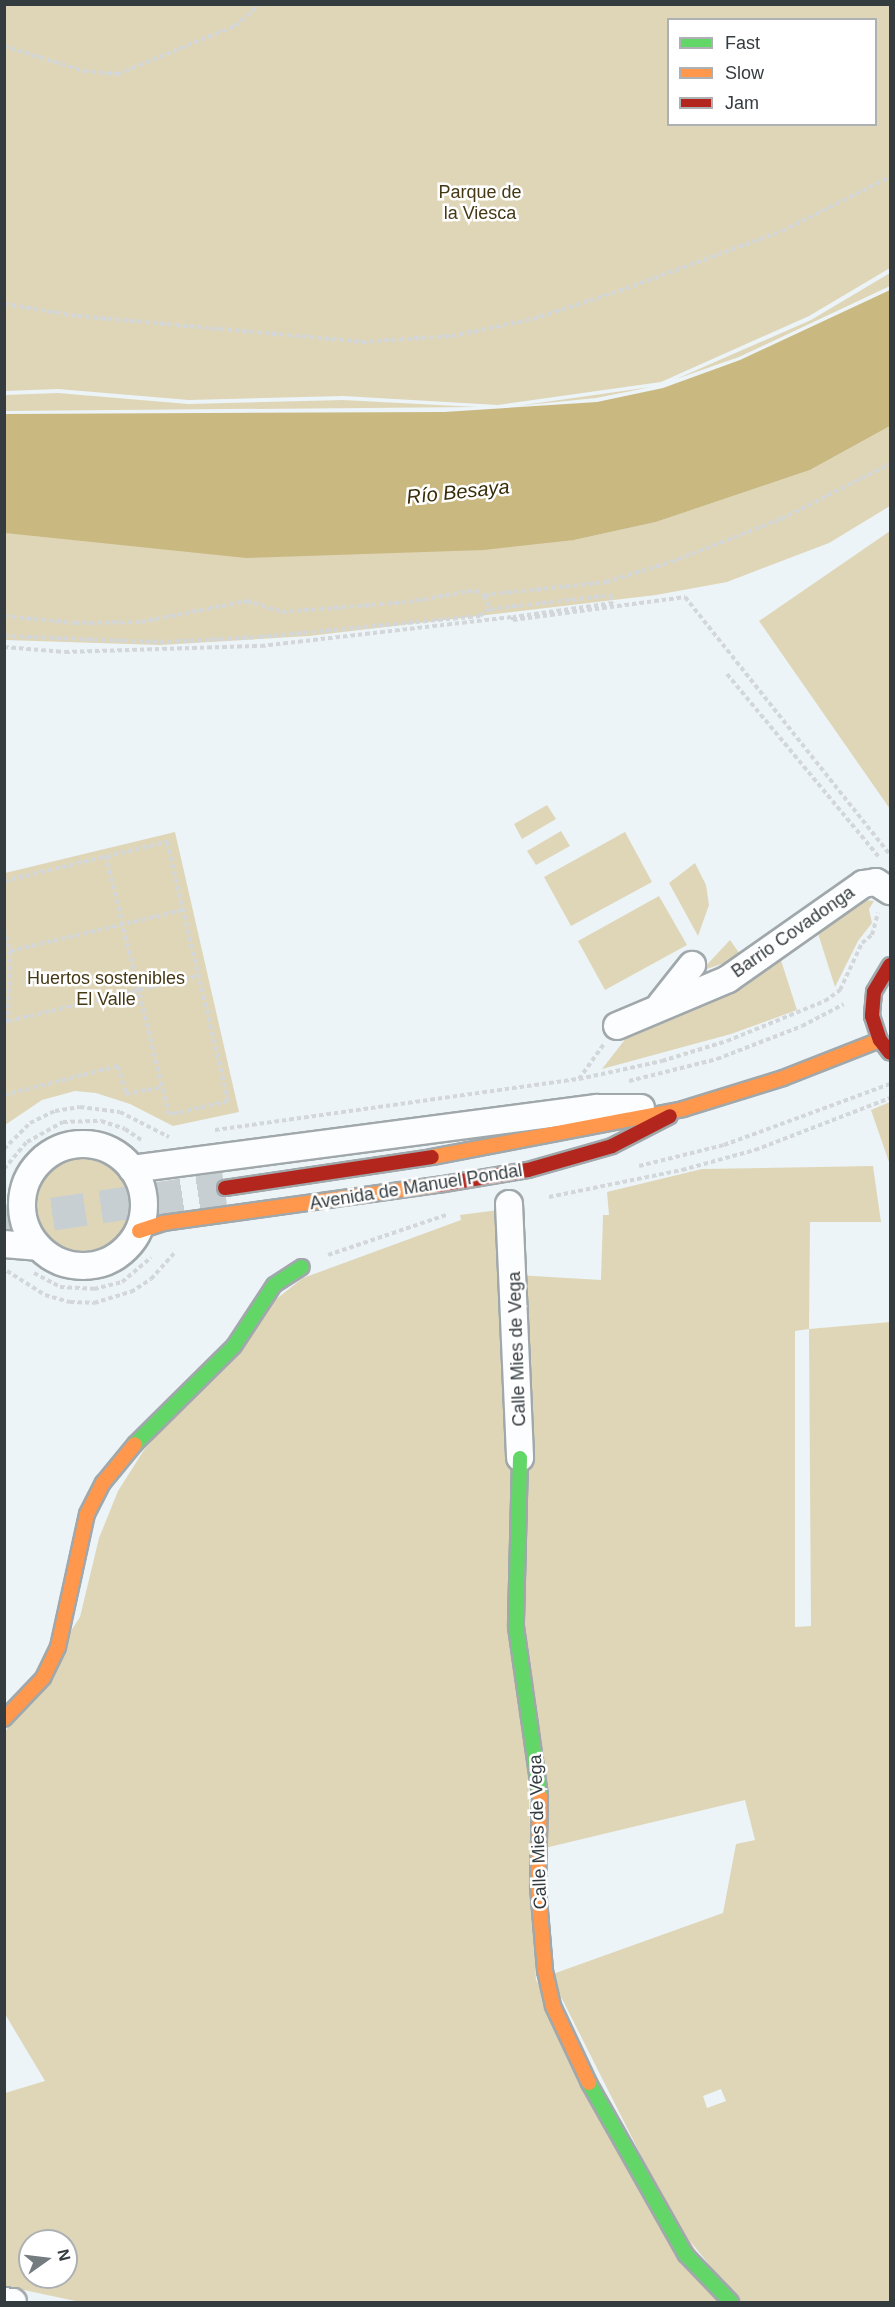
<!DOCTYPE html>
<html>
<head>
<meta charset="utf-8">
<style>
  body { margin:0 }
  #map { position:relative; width:895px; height:2307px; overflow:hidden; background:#ecf4f8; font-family:Arial,sans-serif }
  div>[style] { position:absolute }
  .green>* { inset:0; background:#dfd6b8 }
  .round { border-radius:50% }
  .water>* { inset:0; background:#cab881 }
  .primary-tunnel>* { height:33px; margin-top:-16.5px; transform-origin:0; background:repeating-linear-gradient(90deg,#c7cfd3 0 33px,transparent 0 49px) }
  .path>* { height:4px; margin-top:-2px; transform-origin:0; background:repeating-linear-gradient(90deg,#d4d7d9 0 4.5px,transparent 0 7.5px) }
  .roads { filter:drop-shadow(2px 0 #a0a8ab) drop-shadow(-2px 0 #a0a8ab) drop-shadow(0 2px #a0a8ab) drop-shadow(0 -2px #a0a8ab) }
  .street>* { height:26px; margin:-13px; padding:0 13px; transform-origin:13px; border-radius:13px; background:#fcfdfe }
  .street>.ring { margin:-13px; padding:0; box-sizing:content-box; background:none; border:26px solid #fcfdfe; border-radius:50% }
  .fast>* { height:14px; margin:-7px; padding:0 7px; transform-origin:7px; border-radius:7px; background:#63d668 }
  .slow>* { height:14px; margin:-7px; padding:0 7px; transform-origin:7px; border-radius:7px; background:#ff974d }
  .jam>* { height:14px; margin:-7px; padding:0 7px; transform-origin:7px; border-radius:7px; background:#b3261e }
  span { translate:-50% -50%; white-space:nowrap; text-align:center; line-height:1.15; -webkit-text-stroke:5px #fff; paint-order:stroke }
  .park-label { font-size:18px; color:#453815 }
  .street-label { font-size:18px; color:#343c40 }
  .water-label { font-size:20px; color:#392c08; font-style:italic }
  .frame { position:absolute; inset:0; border:6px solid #343c40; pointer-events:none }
  .legend { position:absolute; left:667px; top:18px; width:210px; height:108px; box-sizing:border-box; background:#fff; border:2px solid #aeb1b3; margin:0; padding:8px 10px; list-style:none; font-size:18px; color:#343c40 }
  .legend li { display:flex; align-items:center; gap:12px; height:30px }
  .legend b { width:30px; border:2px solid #aeb1b3 }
  .north { position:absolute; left:18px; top:2229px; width:60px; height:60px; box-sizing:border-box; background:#fff; border:2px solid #aeb1b3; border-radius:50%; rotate:76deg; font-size:16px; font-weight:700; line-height:24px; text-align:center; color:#343c40 }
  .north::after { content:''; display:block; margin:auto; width:21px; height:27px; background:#747c80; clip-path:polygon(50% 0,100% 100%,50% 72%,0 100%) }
</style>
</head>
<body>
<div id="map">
  <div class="green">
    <i style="clip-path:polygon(evenodd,4px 5px,890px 5px,890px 268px,809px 316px,661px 382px,498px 405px,343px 396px,189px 400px,58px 389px,5px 391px,4px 5px,668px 20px,876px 20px,876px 124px,668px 124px,668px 20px)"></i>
    <i style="clip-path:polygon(890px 273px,890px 286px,739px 357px,676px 379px,811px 320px)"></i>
    <i style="clip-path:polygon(651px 387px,596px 398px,517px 406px)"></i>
    <i style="clip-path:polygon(58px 393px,188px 404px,343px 400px,477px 407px,5px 411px,5px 395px)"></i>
    <i style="clip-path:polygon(890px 426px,890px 506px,829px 543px,727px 582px,656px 595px,309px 636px,160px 645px,5px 640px,5px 533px,574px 540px,656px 522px,810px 470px)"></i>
    <i style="clip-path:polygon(890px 531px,890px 809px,759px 621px)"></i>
    <i style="clip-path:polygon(547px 805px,556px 819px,522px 839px,514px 824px)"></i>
    <i style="clip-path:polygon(561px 831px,570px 846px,536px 865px,527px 851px)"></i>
    <i style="clip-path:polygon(175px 832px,239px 1112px,173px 1126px,130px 1104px,96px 1093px,75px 1091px,42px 1100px,5px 1125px,5px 873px)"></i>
    <i style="clip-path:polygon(625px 832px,652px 882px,571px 926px,544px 877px)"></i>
    <i style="clip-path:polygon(695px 863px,706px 885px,709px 905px,698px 936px,669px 883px)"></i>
    <i style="clip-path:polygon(659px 896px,687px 945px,605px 990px,578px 941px)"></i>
    <i style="clip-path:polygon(856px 899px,874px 901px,869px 909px,872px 923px,858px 941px,835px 987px,815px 924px)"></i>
    <i style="clip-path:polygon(730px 940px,742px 957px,701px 971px)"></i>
    <i style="clip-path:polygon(778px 951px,797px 1010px,731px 1034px,602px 1069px,630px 1033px,741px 985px)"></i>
    <i style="clip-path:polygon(890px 1102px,890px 1165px,871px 1110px)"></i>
    <i class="round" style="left:37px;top:1159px;width:92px;height:92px"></i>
    <i style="clip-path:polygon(evenodd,873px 1166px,881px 1222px,810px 1222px,809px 1329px,890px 1322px,890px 2302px,739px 2302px,674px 2221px,550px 1975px,723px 1913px,736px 1844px,755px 1840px,745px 1800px,545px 1848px,524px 1631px,517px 1275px,601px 1280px,603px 1215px,609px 1215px,607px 1192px,702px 1169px,873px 1166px,809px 1329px,811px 1626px,795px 1627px,795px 1331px,809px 1329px,873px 1166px,721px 2089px,726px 2101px,707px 2108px,703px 2096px,721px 2089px)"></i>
    <i style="clip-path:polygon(evenodd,506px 1209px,536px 1980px,726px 2302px,80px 2302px,5px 2286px,5px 2093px,45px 2081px,5px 2014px,5px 1732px,80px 1617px,99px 1538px,118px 1491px,144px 1450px,266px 1307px,303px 1278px,461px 1220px,460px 1215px,506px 1209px,30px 2241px,66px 2241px,66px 2277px,30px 2277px,30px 2241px)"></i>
  </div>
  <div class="water">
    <i style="clip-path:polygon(890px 290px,890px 426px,810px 470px,656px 522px,574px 540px,484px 550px,246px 558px,5px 533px,5px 414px,444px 412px,597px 402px,663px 388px,740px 360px)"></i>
  </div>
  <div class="primary-tunnel">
    <i style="left:4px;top:1221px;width:223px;rotate:-8.5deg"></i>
  </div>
  <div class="path">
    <i style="left:4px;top:46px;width:84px;rotate:17.4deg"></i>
    <i style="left:84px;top:71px;width:34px;rotate:5deg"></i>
    <i style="left:118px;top:74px;width:126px;rotate:-22.3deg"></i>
    <i style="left:235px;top:26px;width:33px;rotate:-41deg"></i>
    <i style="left:4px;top:304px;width:75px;rotate:9.2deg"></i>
    <i style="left:78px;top:316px;width:285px;rotate:5.2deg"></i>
    <i style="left:362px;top:342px;width:90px;rotate:-3.8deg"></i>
    <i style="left:452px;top:336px;width:83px;rotate:-11.9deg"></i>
    <i style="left:533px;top:319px;width:90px;rotate:-18deg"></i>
    <i style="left:619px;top:291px;width:174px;rotate:-20.2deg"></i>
    <i style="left:782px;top:231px;width:121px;rotate:-26.6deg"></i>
    <i style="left:484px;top:595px;width:123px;rotate:-6.1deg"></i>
    <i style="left:606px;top:582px;width:68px;rotate:-17.1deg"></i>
    <i style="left:671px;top:562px;width:118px;rotate:-21.4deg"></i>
    <i style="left:781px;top:519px;width:122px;rotate:-26.8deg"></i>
    <i style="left:4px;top:616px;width:71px;rotate:5.6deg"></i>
    <i style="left:75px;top:623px;width:66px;rotate:-0.9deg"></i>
    <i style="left:141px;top:622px;width:108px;rotate:-11.2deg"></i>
    <i style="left:247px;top:601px;width:37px;rotate:17deg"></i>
    <i style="left:282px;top:612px;width:127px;rotate:-4.5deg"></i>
    <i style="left:409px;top:602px;width:68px;rotate:-10.2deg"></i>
    <i style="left:476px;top:590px;width:9px;rotate:32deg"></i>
    <i style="left:484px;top:595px;width:15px;rotate:67deg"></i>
    <i style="left:490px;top:609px;width:122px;rotate:-6.6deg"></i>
    <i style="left:611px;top:595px;width:8px;rotate:76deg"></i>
    <i style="left:613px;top:603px;width:101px;rotate:172deg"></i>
    <i style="left:513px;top:617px;width:3px;rotate:90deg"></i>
    <i style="left:513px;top:620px;width:174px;rotate:-7.6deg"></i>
    <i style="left:685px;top:597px;width:330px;rotate:51.5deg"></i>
    <i style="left:4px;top:636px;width:156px;rotate:2.2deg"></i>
    <i style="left:160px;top:642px;width:99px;rotate:-2.9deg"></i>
    <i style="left:259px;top:637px;width:222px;rotate:-5.4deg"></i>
    <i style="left:480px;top:616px;width:11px;rotate:-38deg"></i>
    <i style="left:4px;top:647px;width:61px;rotate:4.7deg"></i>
    <i style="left:65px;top:652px;width:196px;rotate:-1.8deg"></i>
    <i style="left:261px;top:646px;width:254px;rotate:-6.6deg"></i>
    <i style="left:727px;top:674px;width:238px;rotate:50.3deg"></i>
    <i style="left:4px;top:881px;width:168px;rotate:-13.5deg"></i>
    <i style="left:167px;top:842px;width:266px;rotate:76.7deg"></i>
    <i style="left:228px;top:1101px;width:61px;rotate:166.7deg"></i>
    <i style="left:169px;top:1115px;width:266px;rotate:-103.7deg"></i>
    <i style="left:4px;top:929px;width:23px;rotate:75deg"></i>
    <i style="left:10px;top:951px;width:70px;rotate:91.6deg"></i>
    <i style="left:8px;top:1021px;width:4px;rotate:166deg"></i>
    <i style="left:10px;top:951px;width:178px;rotate:-13.3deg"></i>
    <i style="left:8px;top:1021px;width:196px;rotate:-13.3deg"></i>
    <i style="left:579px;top:1079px;width:43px;rotate:-54.5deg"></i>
    <i style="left:629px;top:1081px;width:91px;rotate:-14deg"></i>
    <i style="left:717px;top:1059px;width:91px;rotate:-21.2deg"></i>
    <i style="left:802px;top:1026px;width:47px;rotate:-27.6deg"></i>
    <i style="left:4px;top:1095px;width:118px;rotate:-14.3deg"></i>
    <i style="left:118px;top:1066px;width:29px;rotate:74deg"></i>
    <i style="left:126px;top:1094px;width:36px;rotate:-11deg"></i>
    <i style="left:215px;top:1130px;width:368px;rotate:-8deg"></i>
    <i style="left:579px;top:1079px;width:85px;rotate:-12.2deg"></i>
    <i style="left:662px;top:1061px;width:68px;rotate:-17.1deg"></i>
    <i style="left:727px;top:1041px;width:106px;rotate:-22.2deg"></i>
    <i style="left:825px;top:1001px;width:19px;rotate:-36deg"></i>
    <i style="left:840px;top:990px;width:52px;rotate:-64.9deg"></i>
    <i style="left:862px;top:943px;width:13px;rotate:-39deg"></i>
    <i style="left:872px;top:935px;width:23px;rotate:-75deg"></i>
    <i style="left:4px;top:1149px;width:37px;rotate:-45deg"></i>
    <i style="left:30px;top:1123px;width:28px;rotate:-26deg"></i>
    <i style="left:55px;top:1111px;width:25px;rotate:-9deg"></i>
    <i style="left:80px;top:1107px;width:40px;rotate:7.1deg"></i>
    <i style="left:120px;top:1112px;width:55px;rotate:27deg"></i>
    <i style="left:639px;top:1166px;width:88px;rotate:-13.9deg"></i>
    <i style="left:724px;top:1145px;width:177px;rotate:-20.2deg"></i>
    <i style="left:4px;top:1169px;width:35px;rotate:-50deg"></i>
    <i style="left:27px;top:1142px;width:41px;rotate:-29.1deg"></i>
    <i style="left:63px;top:1122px;width:38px;rotate:-2deg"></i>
    <i style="left:101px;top:1121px;width:25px;rotate:18deg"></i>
    <i style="left:125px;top:1129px;width:22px;rotate:34deg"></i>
    <i style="left:549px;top:1197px;width:136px;rotate:-11.5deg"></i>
    <i style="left:682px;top:1170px;width:76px;rotate:-15.3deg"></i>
    <i style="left:755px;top:1150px;width:145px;rotate:-21.1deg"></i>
    <i style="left:328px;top:1255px;width:125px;rotate:-18.7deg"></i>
    <i style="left:7px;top:1271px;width:45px;rotate:32.3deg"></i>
    <i style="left:45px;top:1295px;width:26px;rotate:16deg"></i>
    <i style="left:70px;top:1302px;width:24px;rotate:2deg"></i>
    <i style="left:94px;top:1303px;width:39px;rotate:-17deg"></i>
    <i style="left:131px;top:1292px;width:24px;rotate:-33deg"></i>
    <i style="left:151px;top:1279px;width:36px;rotate:-48deg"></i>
    <i style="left:34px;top:1273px;width:30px;rotate:28deg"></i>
    <i style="left:60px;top:1287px;width:34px;rotate:3deg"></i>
    <i style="left:94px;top:1289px;width:29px;rotate:-14deg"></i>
    <i style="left:122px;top:1282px;width:38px;rotate:-40deg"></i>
  </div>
  <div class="roads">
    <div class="street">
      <i style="left:661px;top:1004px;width:50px;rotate:-51.5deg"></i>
      <i style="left:617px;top:1026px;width:121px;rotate:-22.9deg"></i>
      <i style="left:728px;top:979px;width:165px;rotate:-35.1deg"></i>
      <i style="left:863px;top:884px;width:13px;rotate:-9deg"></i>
      <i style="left:876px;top:882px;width:17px;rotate:33deg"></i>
      <i class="ring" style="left:22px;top:1144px;width:96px;height:96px"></i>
      <i style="left:132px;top:1169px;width:469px;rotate:-7.5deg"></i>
      <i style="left:597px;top:1108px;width:44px"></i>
      <i style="left:509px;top:1204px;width:254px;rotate:87.5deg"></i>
      <i style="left:4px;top:1244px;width:33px;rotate:5deg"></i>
      <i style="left:4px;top:2301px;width:9px;rotate:6deg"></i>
    </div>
    <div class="fast">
      <i style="left:135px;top:1444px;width:139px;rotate:-44.7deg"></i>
      <i style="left:234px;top:1346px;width:73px;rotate:-56.7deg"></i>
      <i style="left:274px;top:1285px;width:33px;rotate:-33deg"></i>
      <i style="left:520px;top:1458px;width:169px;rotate:91.4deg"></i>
      <i style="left:516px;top:1627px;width:171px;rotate:81.9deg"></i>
      <i style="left:589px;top:2083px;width:197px;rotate:60.6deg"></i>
      <i style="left:686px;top:2255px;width:65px;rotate:46.2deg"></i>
    </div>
    <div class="slow">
      <i style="left:432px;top:1157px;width:256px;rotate:-10.8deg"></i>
      <i style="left:683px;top:1109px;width:105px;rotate:-17.2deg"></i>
      <i style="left:783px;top:1078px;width:104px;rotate:-21.4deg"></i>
      <i style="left:139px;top:1231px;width:25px;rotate:-18deg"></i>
      <i style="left:163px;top:1223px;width:278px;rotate:-7.9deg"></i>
      <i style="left:4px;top:1719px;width:57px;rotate:-46.4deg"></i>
      <i style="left:43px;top:1678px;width:34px;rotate:-64deg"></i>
      <i style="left:58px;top:1647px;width:136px;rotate:-77.7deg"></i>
      <i style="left:87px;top:1514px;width:35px;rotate:-63deg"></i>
      <i style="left:103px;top:1483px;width:50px;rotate:-50.6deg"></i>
      <i style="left:540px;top:1796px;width:91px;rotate:91.3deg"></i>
      <i style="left:538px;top:1887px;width:84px;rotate:85.2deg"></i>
      <i style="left:545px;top:1971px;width:36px;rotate:77deg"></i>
      <i style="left:553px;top:2006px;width:85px;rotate:64.9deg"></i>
    </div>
    <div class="jam">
      <i style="left:890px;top:965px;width:31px;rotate:121deg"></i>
      <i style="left:874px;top:992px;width:24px;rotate:95deg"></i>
      <i style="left:872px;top:1016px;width:25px;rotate:72deg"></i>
      <i style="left:880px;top:1040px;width:16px;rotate:52deg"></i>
      <i style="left:438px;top:1185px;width:91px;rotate:-9.5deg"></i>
      <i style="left:528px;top:1170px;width:87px;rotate:-15.9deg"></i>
      <i style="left:612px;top:1146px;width:65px;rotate:-27.3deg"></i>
      <i style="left:225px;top:1188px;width:209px;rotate:-8.5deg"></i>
    </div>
  </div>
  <div class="park-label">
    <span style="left:480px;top:203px">Parque de<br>la Viesca</span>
    <span style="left:106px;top:989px">Huertos sostenibles<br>El Valle</span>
  </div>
  <div class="street-label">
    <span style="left:793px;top:932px;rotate:-35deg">Barrio Covadonga</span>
    <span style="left:416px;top:1187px;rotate:-9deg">Avenida de Manuel Pondal</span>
    <span style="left:517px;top:1349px;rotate:-92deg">Calle Mies de Vega</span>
    <span style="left:538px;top:1832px;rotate:-92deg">Calle Mies de Vega</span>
  </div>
  <div class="water-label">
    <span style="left:458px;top:492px;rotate:-6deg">Río Besaya</span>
  </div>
  <div class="frame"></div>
  <ul class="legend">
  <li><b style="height:8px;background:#63d668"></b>Fast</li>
  <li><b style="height:8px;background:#ff974d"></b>Slow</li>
  <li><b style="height:8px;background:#b3261e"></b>Jam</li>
  </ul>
  <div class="north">N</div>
</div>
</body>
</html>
